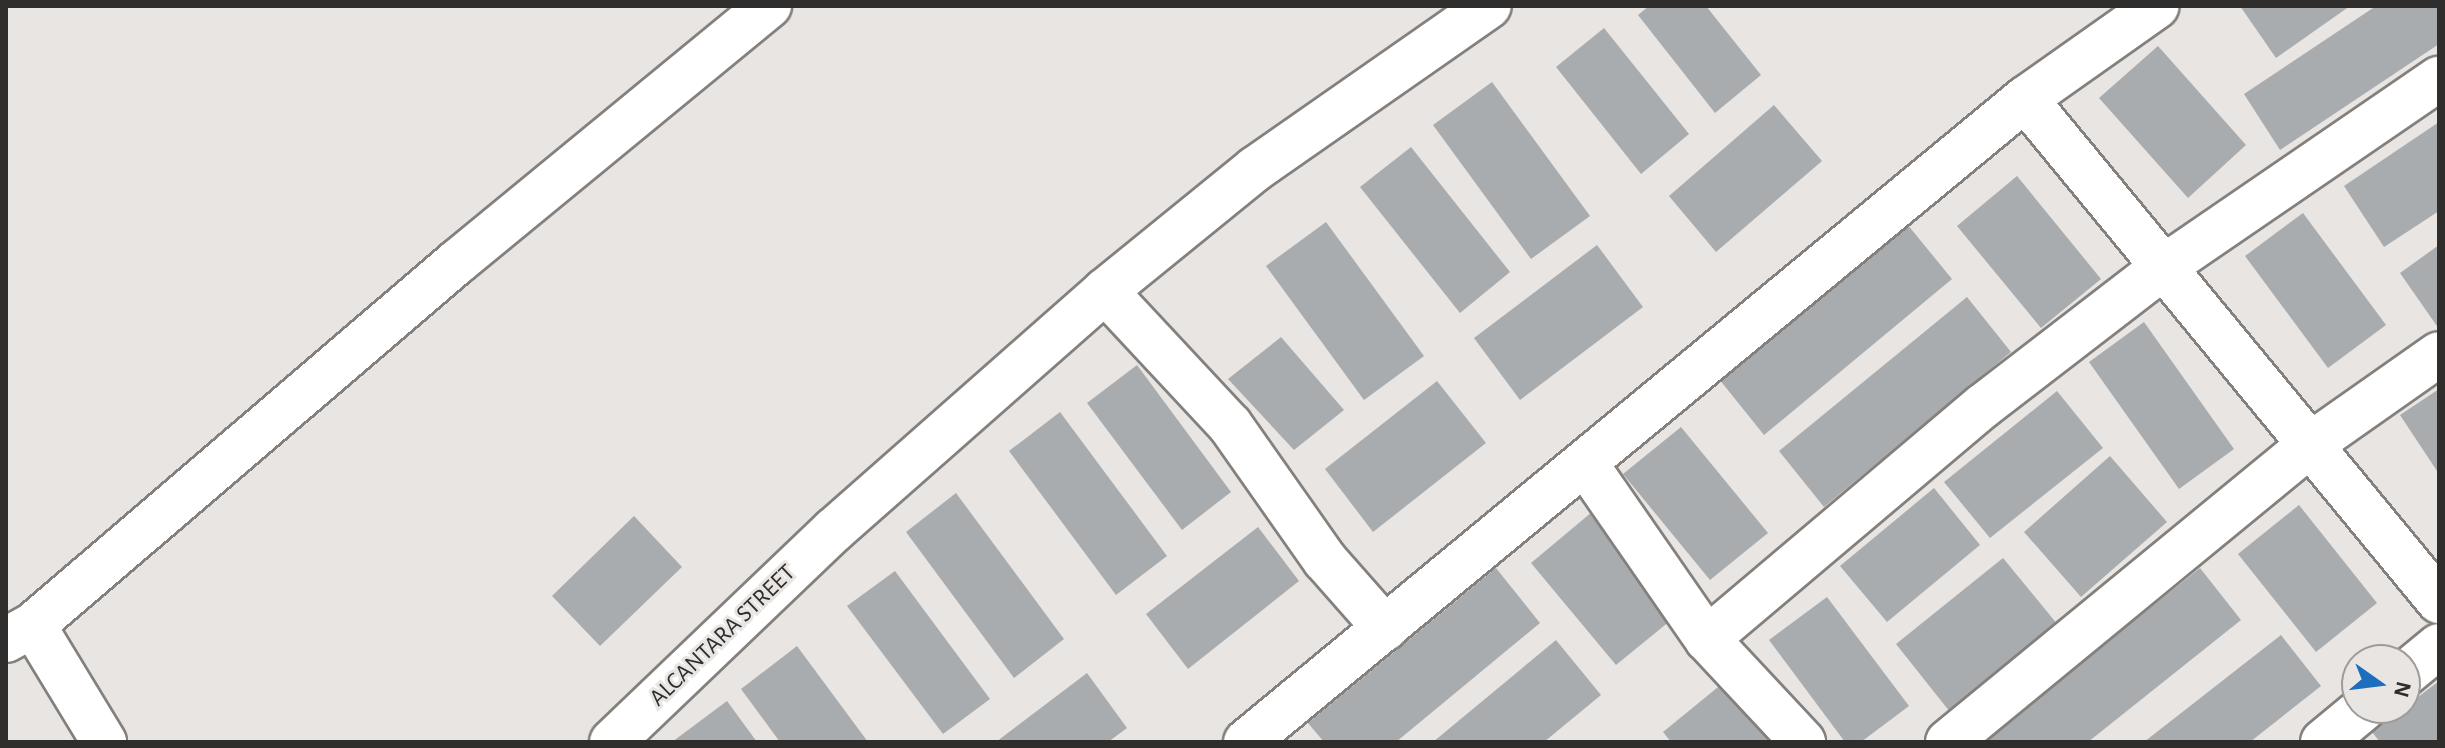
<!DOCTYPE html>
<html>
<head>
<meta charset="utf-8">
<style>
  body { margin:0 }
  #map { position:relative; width:2445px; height:748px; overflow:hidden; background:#e8e5e2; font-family:"Alegreya Sans",sans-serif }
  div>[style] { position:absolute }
  .building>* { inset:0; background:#a9acaf }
  .roads { filter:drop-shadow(2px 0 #83807d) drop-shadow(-2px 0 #83807d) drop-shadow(0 2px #83807d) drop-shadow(0 -2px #83807d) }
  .minor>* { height:44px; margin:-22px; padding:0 22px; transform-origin:22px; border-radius:22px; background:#fff }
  span { translate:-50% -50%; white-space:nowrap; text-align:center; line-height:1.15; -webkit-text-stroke:6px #e8e5e2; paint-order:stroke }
  .street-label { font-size:24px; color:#2f2e2d }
  .frame { position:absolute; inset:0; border:8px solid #2f2e2d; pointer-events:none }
  .north { position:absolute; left:2341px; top:644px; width:80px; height:80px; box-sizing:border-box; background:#e8e5e2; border:2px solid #9e9c9a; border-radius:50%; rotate:104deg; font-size:22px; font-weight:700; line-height:32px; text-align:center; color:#2f2e2d }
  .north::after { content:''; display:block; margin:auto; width:28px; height:36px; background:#1d6fbe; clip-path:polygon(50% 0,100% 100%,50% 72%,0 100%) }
</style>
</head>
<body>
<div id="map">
  <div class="building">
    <i style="clip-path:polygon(1649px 6px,1706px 6px,1761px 75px,1715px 113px,1638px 15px)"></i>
    <i style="clip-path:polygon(2240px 6px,2350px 6px,2276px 58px)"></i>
    <i style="clip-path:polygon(2376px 6px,2439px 6px,2439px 44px,2280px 150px,2244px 94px)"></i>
    <i style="clip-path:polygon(1604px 28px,1689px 134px,1641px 174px,1556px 67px)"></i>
    <i style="clip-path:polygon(2158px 46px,2246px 145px,2188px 198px,2099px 98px)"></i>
    <i style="clip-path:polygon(1492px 82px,1590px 216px,1531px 259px,1433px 125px)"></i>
    <i style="clip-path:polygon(1774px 105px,1822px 161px,1716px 252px,1669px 196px)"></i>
    <i style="clip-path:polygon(2439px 122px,2439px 211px,2384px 247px,2344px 186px)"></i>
    <i style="clip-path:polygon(1411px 147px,1510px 272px,1460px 313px,1360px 187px)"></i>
    <i style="clip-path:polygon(2017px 176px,2101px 279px,2041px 328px,1957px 226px)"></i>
    <i style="clip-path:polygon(2303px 213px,2386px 325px,2328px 368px,2245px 256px)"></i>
    <i style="clip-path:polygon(1326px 222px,1424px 356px,1364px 400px,1266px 266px)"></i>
    <i style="clip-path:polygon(1907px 224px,1952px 279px,1764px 435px,1719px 379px)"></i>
    <i style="clip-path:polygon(1597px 245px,1643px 307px,1520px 400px,1474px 338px)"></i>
    <i style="clip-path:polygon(2439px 245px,2439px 329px,2400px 273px)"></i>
    <i style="clip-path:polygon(1967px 297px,2011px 352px,1824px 507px,1779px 451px)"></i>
    <i style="clip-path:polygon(2144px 322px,2234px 449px,2179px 489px,2089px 362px)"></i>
    <i style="clip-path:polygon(1281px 337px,1344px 410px,1294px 450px,1228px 379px)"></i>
    <i style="clip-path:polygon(1137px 365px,1231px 492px,1182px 530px,1087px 403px)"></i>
    <i style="clip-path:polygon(1437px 381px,1486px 443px,1373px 532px,1325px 469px)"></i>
    <i style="clip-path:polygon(2439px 389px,2439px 474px,2400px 415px)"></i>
    <i style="clip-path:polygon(2057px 391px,2103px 448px,1990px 538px,1944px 482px)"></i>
    <i style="clip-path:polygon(1060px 412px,1167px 556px,1116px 595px,1009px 451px)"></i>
    <i style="clip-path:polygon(1681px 427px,1768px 533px,1710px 580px,1623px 474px)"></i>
    <i style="clip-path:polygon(2110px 456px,2167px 522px,2081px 597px,2024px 532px)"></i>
    <i style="clip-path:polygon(1934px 488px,1980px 545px,1887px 622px,1840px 566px)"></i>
    <i style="clip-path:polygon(956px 493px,1064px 639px,1014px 678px,906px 532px)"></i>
    <i style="clip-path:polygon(2299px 505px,2377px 603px,2316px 652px,2238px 554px)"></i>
    <i style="clip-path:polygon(1592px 512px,1676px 616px,1616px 665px,1531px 563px)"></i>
    <i style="clip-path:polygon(634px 516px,682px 567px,600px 646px,552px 596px)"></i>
    <i style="clip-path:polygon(1258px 527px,1299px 581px,1188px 669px,1146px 614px)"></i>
    <i style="clip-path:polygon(2003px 558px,2058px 625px,1950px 712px,1896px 644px)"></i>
    <i style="clip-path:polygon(1496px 568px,1540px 623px,1396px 742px,1324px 742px,1308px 723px)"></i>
    <i style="clip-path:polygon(2200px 568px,2241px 620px,2088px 742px,1981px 742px)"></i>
    <i style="clip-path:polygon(895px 571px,990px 699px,943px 734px,847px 606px)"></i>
    <i style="clip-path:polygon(1827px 597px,1909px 706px,1861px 742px,1845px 742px,1769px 640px)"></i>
    <i style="clip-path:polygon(2281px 635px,2321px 686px,2250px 742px,2144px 742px)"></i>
    <i style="clip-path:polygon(1556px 640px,1601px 695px,1544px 742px,1433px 742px)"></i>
    <i style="clip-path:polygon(797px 646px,868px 742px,780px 742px,741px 689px)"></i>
    <i style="clip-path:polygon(1087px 673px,1127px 728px,1108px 742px,996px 742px)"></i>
    <i style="clip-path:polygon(2439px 681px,2439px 742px,2380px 742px,2372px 732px)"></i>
    <i style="clip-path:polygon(1723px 683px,1772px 742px,1671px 742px,1663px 732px)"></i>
    <i style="clip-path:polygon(727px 701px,757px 742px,672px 742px)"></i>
  </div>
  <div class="roads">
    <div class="minor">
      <i style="left:2025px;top:99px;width:651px;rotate:50.49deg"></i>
      <i style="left:1105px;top:291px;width:183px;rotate:47deg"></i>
      <i style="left:1230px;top:425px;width:165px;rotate:54.9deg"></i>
      <i style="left:1325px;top:560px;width:91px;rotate:48.6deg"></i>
      <i style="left:1585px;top:463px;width:214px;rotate:55.3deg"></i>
      <i style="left:1707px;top:639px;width:141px;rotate:47deg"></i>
      <i style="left:33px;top:625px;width:137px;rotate:58.7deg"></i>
      <i style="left:1707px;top:639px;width:361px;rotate:-40.2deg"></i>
      <i style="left:1983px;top:406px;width:225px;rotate:-37.6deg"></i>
      <i style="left:2161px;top:269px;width:337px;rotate:-34.4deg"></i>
      <i style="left:6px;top:640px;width:31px;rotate:-29deg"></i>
      <i style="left:33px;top:625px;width:558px;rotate:-40.57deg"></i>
      <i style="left:457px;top:262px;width:404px;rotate:-39.4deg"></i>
      <i style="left:2405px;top:674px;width:44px;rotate:-39.5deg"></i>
      <i style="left:612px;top:742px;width:307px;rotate:-43.7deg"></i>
      <i style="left:834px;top:530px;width:361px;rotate:-41.4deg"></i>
      <i style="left:1105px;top:291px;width:193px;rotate:-39.1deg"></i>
      <i style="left:1255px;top:169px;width:285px;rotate:-34.9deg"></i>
      <i style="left:1246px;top:742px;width:1010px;rotate:-39.54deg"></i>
      <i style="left:2025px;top:99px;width:161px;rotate:-35.2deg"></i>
      <i style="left:1948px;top:742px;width:470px;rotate:-39.4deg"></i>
      <i style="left:2311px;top:444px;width:156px;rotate:-35.1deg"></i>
      <i style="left:2323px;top:742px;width:53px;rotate:-39.7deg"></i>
    </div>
  </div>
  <div class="street-label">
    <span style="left:723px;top:636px;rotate:-44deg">ALCANTARA STREET</span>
  </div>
  <div class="frame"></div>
  <div class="north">N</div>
</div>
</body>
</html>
